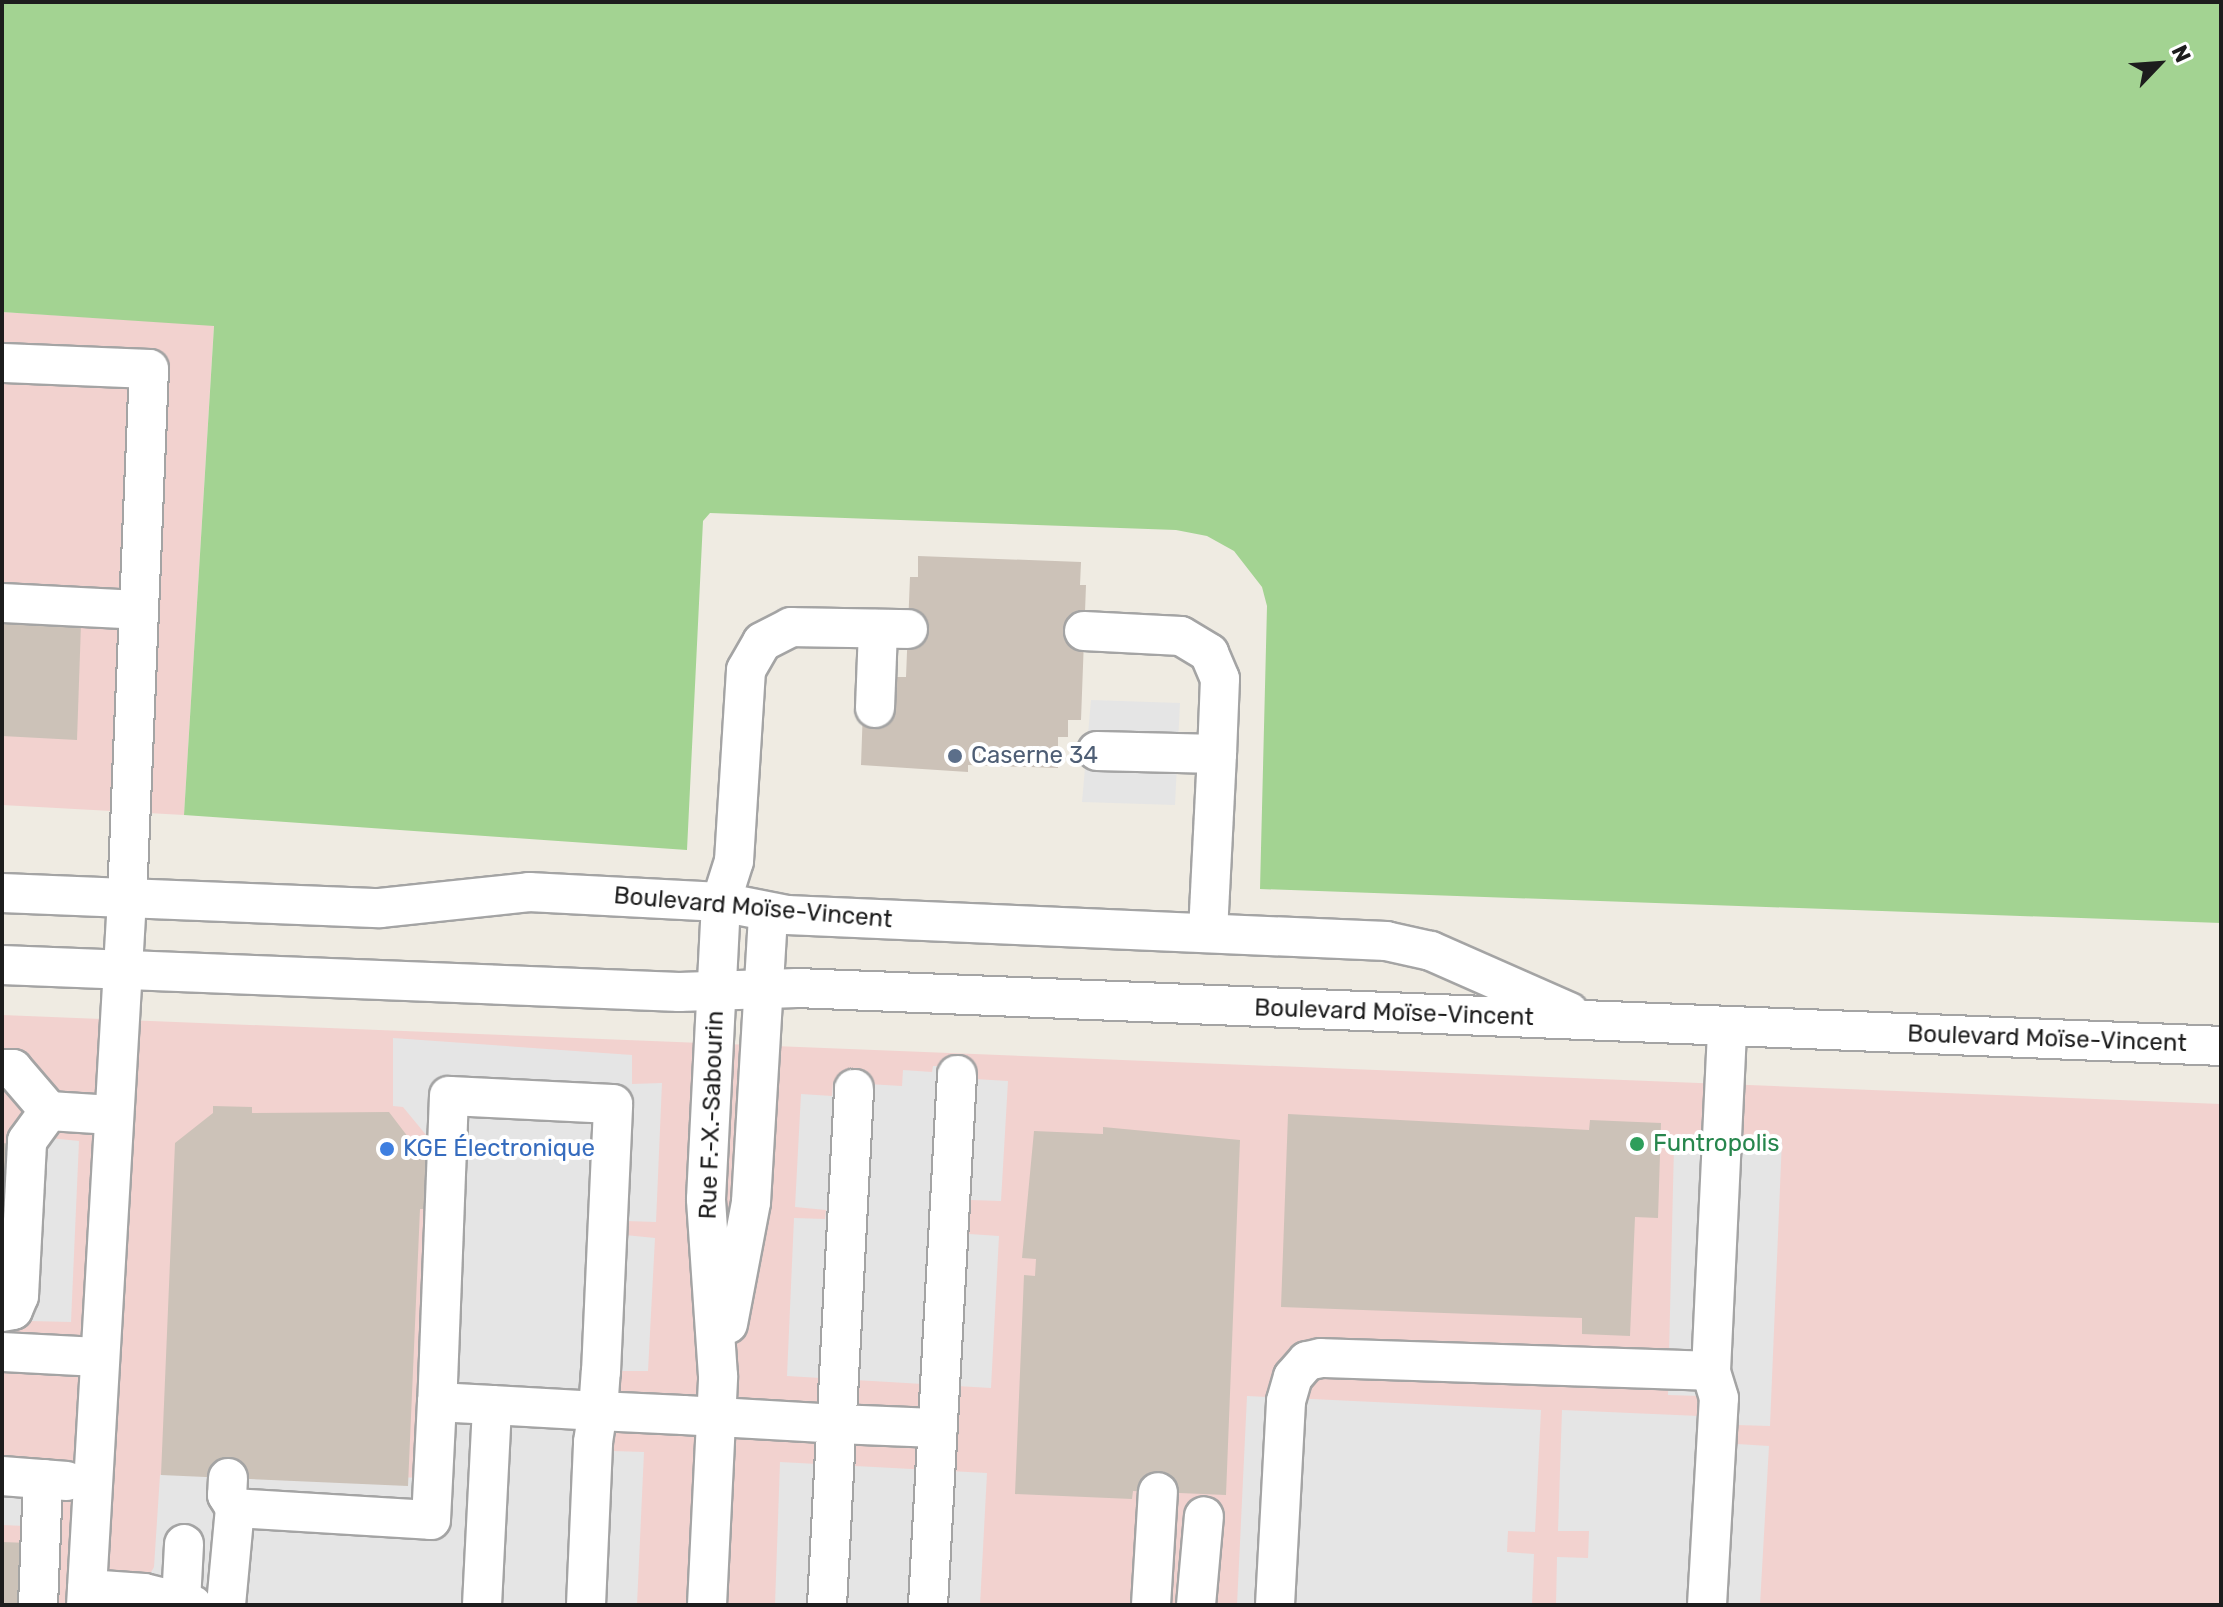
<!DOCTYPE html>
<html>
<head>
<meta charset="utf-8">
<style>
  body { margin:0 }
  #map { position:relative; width:2223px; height:1607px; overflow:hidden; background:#efebe2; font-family:Rubik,sans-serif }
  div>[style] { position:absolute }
  .commercial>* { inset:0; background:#f2d2cf }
  .forest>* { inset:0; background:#a3d392 }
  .parking>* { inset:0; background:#e5e5e5 }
  .building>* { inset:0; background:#ccc2b8 }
  .roads { filter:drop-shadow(2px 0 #a4a4a4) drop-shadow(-2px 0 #a4a4a4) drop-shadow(0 2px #a4a4a4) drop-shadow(0 -2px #a4a4a4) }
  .minor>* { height:38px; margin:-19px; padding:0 19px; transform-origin:19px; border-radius:19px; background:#fff }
  .dots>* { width:22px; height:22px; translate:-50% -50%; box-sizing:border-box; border:4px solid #fff; border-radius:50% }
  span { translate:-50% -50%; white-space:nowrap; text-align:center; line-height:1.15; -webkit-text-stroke:8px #fff; paint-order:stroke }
  .service-label { font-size:24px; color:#4e5e75 }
  .left { translate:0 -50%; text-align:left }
  .street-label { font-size:24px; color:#1d1d1d }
  .leisure-label { font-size:24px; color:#27864d }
  .shop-label { font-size:24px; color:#366cbe }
  .frame { position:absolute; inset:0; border:4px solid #1d1d1d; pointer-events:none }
  .north { position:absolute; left:2119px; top:24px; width:80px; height:80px; -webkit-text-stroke:6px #fff; paint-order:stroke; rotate:65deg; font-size:22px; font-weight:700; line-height:32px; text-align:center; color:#1d1d1d }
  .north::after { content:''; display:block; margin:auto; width:28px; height:36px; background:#1d1d1d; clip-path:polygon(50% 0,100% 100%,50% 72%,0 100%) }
</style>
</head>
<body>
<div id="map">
  <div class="commercial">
    <i style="clip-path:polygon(2px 312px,214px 325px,184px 815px,2px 805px)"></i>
    <i style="clip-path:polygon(2px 1015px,2221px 1104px,2221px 1605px,2px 1605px)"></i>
  </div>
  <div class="forest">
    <i style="clip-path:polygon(2px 2px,2221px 2px,2221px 923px,1260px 889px,1267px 606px,1262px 587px,1234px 551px,1207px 536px,1176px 530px,710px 513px,703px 521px,687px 850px,184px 815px,214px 326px,2px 312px)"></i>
  </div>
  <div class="parking">
    <i style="clip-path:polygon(1091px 700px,1180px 703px,1175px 805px,1082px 802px)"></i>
    <i style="clip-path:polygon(393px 1038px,632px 1055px,632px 1084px,662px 1083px,656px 1222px,626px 1221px,625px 1235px,655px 1238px,648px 1371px,617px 1371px,613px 1451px,644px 1452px,637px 1605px,132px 1605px,154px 1567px,160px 1475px,175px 1468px,421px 1478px,436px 1147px,403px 1107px,393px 1106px)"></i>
    <i style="clip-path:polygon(933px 1066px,975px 1067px,975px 1079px,1008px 1081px,1001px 1201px,971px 1200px,968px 1219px,969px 1234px,999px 1236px,991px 1388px,787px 1376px,794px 1218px,825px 1219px,826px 1210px,795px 1207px,801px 1094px,832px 1096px,833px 1082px,902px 1086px,903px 1070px,932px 1072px)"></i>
    <i style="clip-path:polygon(1686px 1134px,1782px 1139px,1770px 1426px,1737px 1425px,1737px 1444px,1769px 1446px,1760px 1605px,1556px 1605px,1557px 1557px,1588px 1558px,1589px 1531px,1558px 1531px,1562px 1410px,1699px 1416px,1700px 1396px,1668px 1395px,1674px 1146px)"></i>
    <i style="clip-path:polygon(40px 1137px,79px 1141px,71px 1322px,30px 1321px)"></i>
    <i style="clip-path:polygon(1247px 1396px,1541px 1410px,1535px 1532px,1508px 1531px,1507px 1552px,1534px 1554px,1532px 1605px,1237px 1605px)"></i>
    <i style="clip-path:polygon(2px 1459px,53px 1461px,25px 1526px,2px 1525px)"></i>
    <i style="clip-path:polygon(780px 1462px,987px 1473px,980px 1605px,775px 1605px)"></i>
  </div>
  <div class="building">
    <i style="clip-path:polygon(918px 556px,1081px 562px,1080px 585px,1086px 585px,1081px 720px,1068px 720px,1068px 737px,1058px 737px,1058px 768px,968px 765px,968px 772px,861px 765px,863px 708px,886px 677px,906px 677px,910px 577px,918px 577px)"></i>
    <i style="clip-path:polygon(2px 621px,81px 624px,77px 740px,2px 736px)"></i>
    <i style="clip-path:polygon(213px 1106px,252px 1107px,252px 1113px,389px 1112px,421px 1154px,428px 1154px,425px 1209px,420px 1209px,408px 1486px,161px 1475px,175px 1143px,213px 1113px)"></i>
    <i style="clip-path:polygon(1288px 1114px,1589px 1130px,1590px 1120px,1661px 1123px,1658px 1218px,1635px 1217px,1630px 1336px,1582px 1334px,1582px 1318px,1281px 1307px)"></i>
    <i style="clip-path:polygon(1103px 1127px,1240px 1140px,1226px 1495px,1133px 1491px,1132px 1499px,1015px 1494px,1024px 1275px,1035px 1276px,1036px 1259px,1022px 1258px,1034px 1131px,1103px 1134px)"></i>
    <i style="clip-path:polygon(2px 1143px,14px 1144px,2px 1273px)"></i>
    <i style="clip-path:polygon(2px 1542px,28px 1543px,24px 1605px,2px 1605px)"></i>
  </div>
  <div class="roads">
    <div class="minor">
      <i style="left:2px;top:363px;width:147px;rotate:2.3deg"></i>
      <i style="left:149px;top:369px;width:530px;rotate:92.38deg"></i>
      <i style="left:127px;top:899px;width:707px;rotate:93.32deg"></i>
      <i style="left:2px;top:603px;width:137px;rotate:2.9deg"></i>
      <i style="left:1084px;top:631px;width:97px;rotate:3deg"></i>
      <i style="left:1181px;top:636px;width:33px;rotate:31deg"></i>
      <i style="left:1209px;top:653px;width:28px;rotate:67deg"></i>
      <i style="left:1220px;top:679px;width:75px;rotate:92.3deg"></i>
      <i style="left:875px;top:708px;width:79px;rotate:-87.8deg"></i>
      <i style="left:1097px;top:751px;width:120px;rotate:1.4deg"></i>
      <i style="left:1217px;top:754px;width:179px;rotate:92.9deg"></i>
      <i style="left:2px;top:893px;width:378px;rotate:2.3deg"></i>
      <i style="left:380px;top:908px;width:150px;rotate:-6.1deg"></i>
      <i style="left:529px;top:892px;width:192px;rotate:3deg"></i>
      <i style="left:721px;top:902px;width:67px;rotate:11.1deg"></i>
      <i style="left:787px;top:915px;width:600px;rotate:2.49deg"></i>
      <i style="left:1386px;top:941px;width:46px;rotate:12.5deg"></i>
      <i style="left:1431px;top:951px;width:151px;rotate:23.8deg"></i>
      <i style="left:2px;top:965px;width:678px;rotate:2.28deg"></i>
      <i style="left:679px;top:992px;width:118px;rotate:-1.9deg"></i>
      <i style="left:797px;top:988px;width:1425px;rotate:2.33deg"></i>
      <i style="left:2px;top:1069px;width:11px"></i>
      <i style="left:13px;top:1069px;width:55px;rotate:49.4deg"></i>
      <i style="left:49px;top:1111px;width:63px;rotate:3.6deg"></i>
      <i style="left:2px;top:1312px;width:11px;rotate:-10deg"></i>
      <i style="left:13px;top:1310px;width:15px;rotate:-67deg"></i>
      <i style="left:19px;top:1296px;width:155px;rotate:-87deg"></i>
      <i style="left:27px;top:1141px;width:37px;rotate:-54deg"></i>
      <i style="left:728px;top:1324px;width:124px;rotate:-79.3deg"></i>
      <i style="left:751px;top:1202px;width:289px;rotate:-86.6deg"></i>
      <i style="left:2px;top:1352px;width:96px;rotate:3deg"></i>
      <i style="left:2px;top:1476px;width:65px;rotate:4.4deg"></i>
      <i style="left:228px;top:1478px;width:17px;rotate:93deg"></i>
      <i style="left:227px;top:1495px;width:15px;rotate:58deg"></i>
      <i style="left:87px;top:1589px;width:57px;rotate:4deg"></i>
      <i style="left:144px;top:1593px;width:50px;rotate:13.8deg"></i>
      <i style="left:181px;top:1602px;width:58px;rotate:-87deg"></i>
      <i style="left:38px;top:1605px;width:126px;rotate:-87.7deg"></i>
      <i style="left:226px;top:1605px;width:97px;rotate:-84.7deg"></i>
      <i style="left:235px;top:1508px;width:196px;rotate:3.5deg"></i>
      <i style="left:431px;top:1520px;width:118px;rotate:-87.1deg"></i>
      <i style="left:482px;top:1605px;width:200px;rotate:-87.1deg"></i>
      <i style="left:586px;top:1605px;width:163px;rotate:-87.5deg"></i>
      <i style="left:593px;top:1442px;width:31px;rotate:-81deg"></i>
      <i style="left:598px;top:1411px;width:39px;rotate:-86deg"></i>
      <i style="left:601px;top:1372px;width:268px;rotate:-87.4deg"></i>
      <i style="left:613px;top:1104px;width:164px;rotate:-177.2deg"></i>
      <i style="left:449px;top:1096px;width:306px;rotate:92.2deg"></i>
      <i style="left:437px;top:1402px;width:55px;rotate:3.1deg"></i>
      <i style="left:492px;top:1405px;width:106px;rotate:3.2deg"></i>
      <i style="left:598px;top:1411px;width:85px;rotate:2.7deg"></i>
      <i style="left:683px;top:1415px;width:154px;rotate:3.3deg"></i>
      <i style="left:837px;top:1424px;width:101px;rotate:2.3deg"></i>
      <i style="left:707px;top:1605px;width:229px;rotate:-87.2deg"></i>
      <i style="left:718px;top:1376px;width:177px;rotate:-93.9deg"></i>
      <i style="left:706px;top:1199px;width:297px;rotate:-87.1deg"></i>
      <i style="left:721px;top:902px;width:43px;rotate:-72.4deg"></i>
      <i style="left:734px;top:861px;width:191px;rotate:-86.4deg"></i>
      <i style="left:746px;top:670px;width:32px;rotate:-60deg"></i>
      <i style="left:762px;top:642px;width:33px;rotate:-27deg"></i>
      <i style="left:791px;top:627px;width:117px;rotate:1deg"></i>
      <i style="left:827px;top:1605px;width:517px;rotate:-87deg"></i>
      <i style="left:928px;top:1605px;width:531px;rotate:-86.87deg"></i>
      <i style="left:1151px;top:1605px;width:113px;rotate:-86.5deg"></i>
      <i style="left:1196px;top:1605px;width:89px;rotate:-84.9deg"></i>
      <i style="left:1275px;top:1605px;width:204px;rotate:-86.9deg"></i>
      <i style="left:1286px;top:1401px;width:25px;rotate:-74deg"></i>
      <i style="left:1293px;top:1377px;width:21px;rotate:-49deg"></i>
      <i style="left:1307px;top:1361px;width:14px;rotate:-12deg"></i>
      <i style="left:1321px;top:1358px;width:390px;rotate:1.9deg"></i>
      <i style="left:1711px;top:1371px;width:345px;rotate:-87.3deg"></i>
      <i style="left:1707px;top:1605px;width:207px;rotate:-86.7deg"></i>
      <i style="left:1719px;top:1398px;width:28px;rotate:-107deg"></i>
    </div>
  </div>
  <div class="dots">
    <i style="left:955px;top:756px;background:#5c6f8a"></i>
    <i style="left:1637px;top:1144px;background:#2e9e5b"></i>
    <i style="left:387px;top:1149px;background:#3f7fe0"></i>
  </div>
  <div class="service-label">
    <span class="left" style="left:971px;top:756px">Caserne 34</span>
  </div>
  <div class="street-label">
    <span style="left:753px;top:908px;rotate:5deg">Boulevard Moïse-Vincent</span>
    <span style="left:1394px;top:1013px;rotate:2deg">Boulevard Moïse-Vincent</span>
    <span style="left:2047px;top:1039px;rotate:2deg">Boulevard Moïse-Vincent</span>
    <span style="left:712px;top:1115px;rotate:-88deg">Rue F.-X.-Sabourin</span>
  </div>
  <div class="leisure-label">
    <span class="left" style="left:1653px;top:1144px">Funtropolis</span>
  </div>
  <div class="shop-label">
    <span class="left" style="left:403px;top:1149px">KGE Électronique</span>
  </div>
  <div class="frame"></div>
  <div class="north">N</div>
</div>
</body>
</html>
